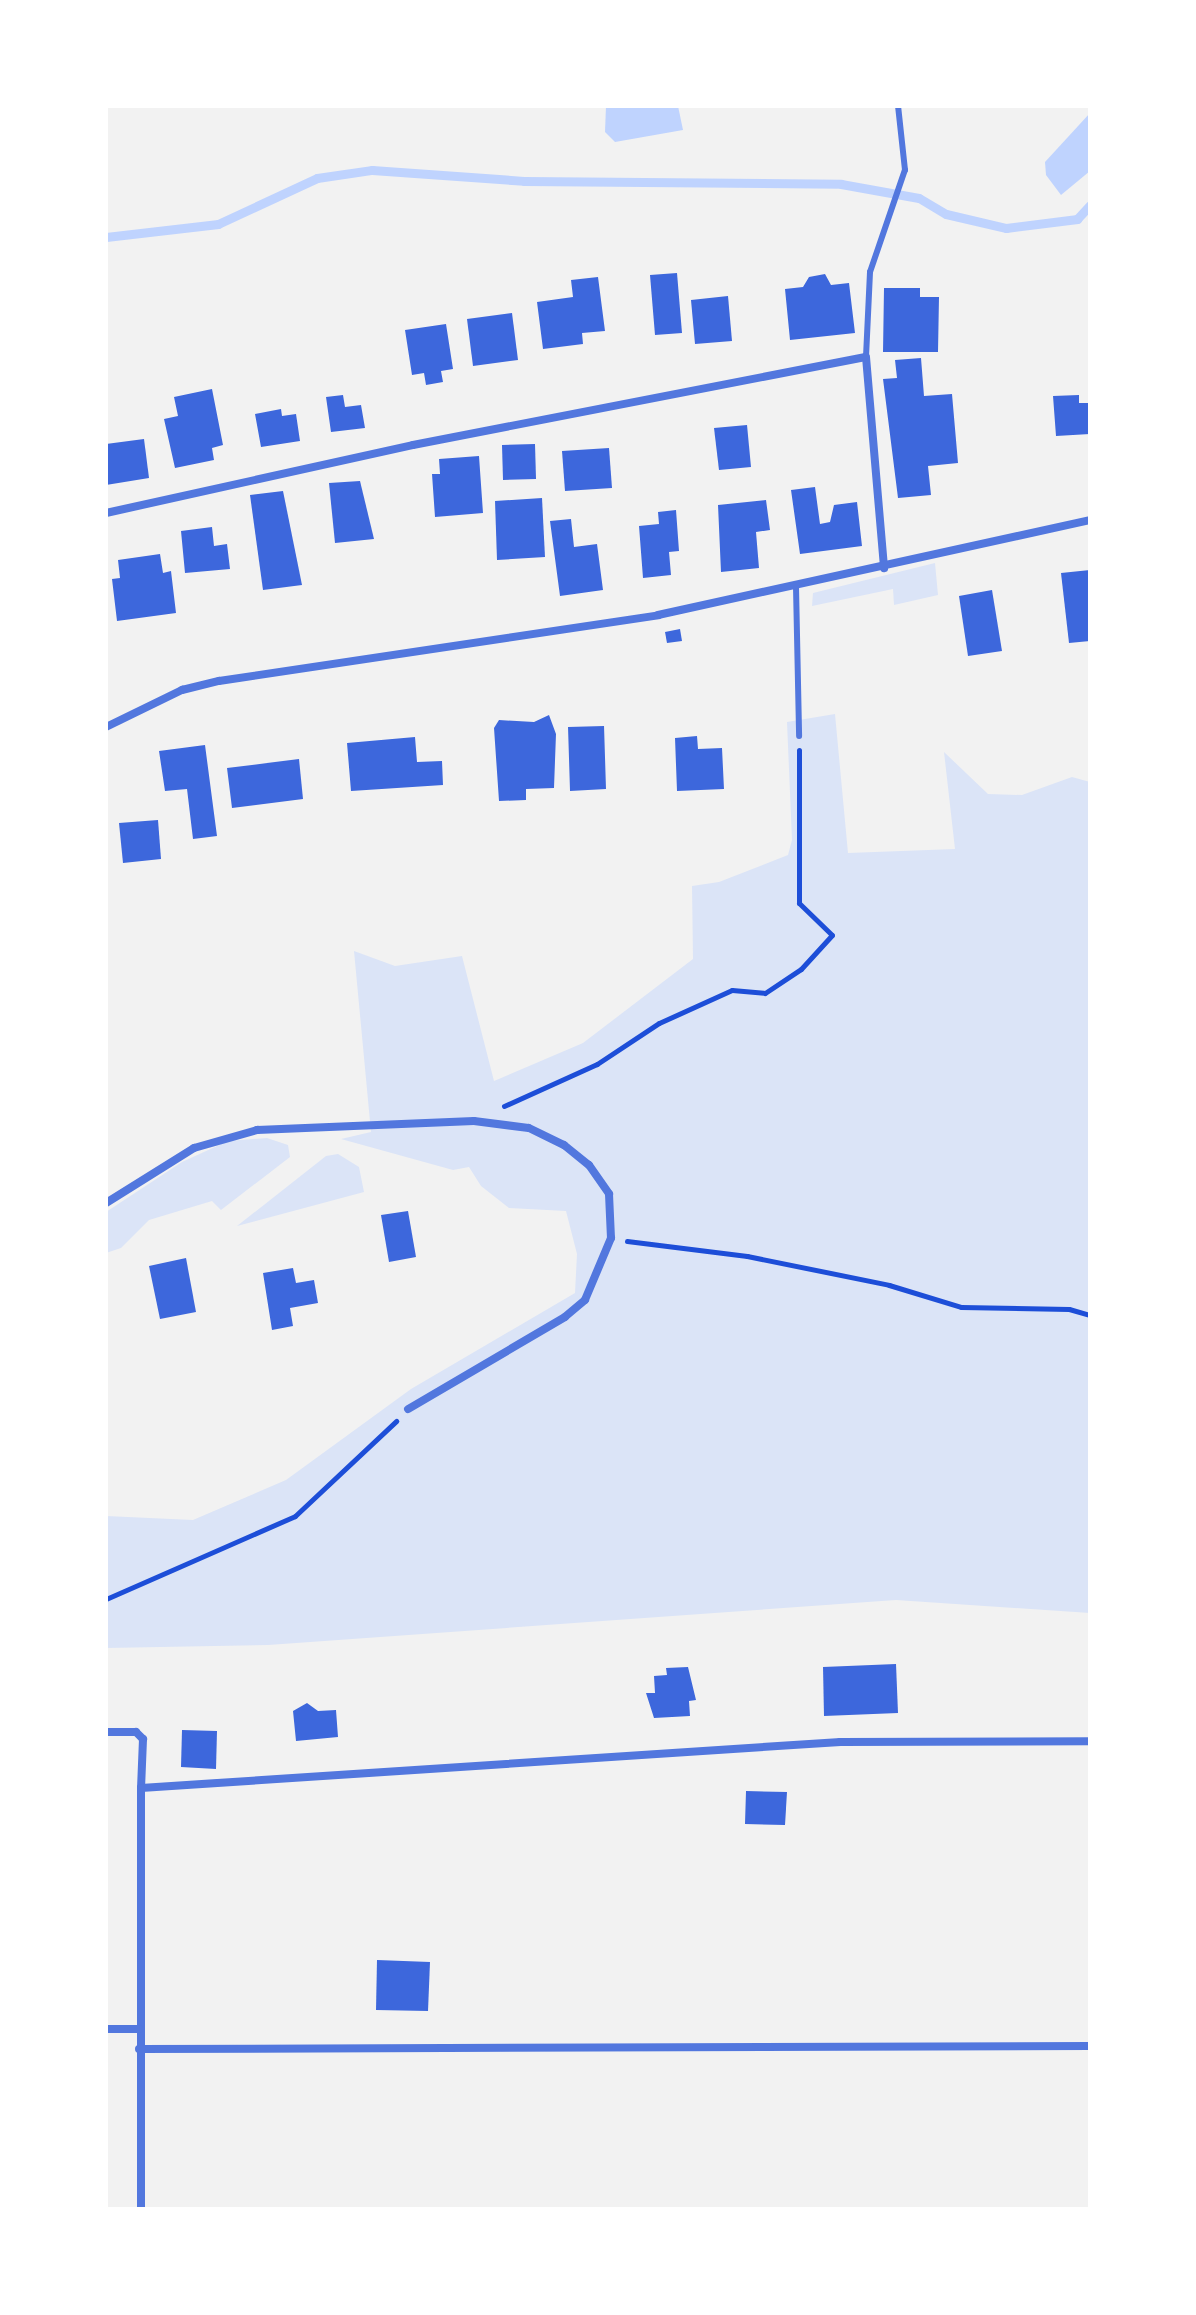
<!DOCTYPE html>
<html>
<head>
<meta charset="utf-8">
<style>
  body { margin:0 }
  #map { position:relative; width:1196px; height:2315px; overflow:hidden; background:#f2f2f2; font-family:Overpass,sans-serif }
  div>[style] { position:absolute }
  .green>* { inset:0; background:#dbe4f7 }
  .water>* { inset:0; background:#bfd3fe }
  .stream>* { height:9px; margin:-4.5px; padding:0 4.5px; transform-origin:4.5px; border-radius:4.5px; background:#bfd3fe }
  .building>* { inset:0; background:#3d67dc }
  .path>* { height:5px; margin:-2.5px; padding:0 2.5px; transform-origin:2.5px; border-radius:2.5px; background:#1d4ed8 }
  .service>* { height:6px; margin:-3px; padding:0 3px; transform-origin:3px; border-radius:3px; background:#5277de }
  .minor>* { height:8px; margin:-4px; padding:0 4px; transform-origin:4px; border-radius:4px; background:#5277de }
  span { translate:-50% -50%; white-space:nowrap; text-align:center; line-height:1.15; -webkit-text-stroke:8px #fff; paint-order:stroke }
  .frame { position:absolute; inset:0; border:108px solid #fff; pointer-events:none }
</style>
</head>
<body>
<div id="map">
  <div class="green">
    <i style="clip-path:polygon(935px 563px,938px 595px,894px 605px,893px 589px,812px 606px,813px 593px)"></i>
    <i style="clip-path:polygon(835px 714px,848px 853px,955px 849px,944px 752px,988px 794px,1022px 795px,1072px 777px,1090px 782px,1090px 1613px,896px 1600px,268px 1645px,106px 1648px,106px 1516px,193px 1520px,286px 1480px,411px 1389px,575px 1293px,577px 1254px,566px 1211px,509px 1208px,481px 1186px,469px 1167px,453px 1170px,341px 1139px,371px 1132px,354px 951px,395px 966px,462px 956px,494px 1081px,583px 1043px,693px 959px,692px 886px,719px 882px,788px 855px,792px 840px,787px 722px)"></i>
    <i style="clip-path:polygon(267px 1138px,288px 1145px,290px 1157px,221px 1210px,212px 1201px,149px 1220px,121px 1248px,106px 1253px,106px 1212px,182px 1162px,228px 1141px)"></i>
    <i style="clip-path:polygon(338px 1154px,359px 1167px,364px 1192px,237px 1226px,326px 1156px)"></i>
  </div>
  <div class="water">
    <i style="clip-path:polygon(606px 106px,678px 106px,683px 130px,615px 142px,605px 132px)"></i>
    <i style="clip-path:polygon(1090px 113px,1090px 171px,1061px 195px,1046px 175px,1045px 162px)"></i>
  </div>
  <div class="stream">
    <i style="left:106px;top:237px;width:113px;rotate:-6.6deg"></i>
    <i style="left:218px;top:224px;width:109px;rotate:-24.9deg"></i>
    <i style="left:317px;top:178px;width:56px;rotate:-8.3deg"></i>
    <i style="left:372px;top:170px;width:152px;rotate:4.1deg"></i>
    <i style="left:524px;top:181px;width:317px;rotate:0.5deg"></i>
    <i style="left:841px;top:184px;width:79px;rotate:10.2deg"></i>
    <i style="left:919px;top:198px;width:31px;rotate:31deg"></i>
    <i style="left:946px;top:214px;width:62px;rotate:13.1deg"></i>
    <i style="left:1006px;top:228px;width:72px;rotate:-7.2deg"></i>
    <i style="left:1077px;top:219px;width:19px;rotate:-47deg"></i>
  </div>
  <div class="building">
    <i style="clip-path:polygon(677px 273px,682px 333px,655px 335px,650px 275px)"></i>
    <i style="clip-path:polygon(825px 274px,831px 285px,849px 283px,855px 333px,790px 340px,785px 289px,803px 287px,809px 277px)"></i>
    <i style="clip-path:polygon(598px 277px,605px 331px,582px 333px,583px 344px,543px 349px,537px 302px,573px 297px,571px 280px)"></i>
    <i style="clip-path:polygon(884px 288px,920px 288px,920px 297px,939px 297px,938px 352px,883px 352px)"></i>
    <i style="clip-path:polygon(728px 296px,732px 341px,695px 344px,691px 300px)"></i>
    <i style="clip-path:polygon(512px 313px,518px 360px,473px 366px,467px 319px)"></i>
    <i style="clip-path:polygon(446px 324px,453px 369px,441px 371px,443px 382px,426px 385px,424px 373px,412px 375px,405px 330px)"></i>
    <i style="clip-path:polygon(921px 358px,924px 396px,952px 394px,958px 463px,928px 466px,931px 495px,898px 498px,883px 379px,897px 378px,895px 360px)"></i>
    <i style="clip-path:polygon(212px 389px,223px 445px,212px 448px,214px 460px,175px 468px,164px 419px,178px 416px,174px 397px)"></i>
    <i style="clip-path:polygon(343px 395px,345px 407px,361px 405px,365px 428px,331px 432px,326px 397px)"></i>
    <i style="clip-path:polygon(1079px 395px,1079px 403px,1090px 403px,1090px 434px,1056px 436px,1053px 396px)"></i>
    <i style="clip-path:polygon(281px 409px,282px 416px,296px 414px,300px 441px,261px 447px,255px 414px)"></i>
    <i style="clip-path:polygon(747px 425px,751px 467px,719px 470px,714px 428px)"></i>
    <i style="clip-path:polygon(144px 439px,149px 478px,106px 485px,106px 444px)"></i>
    <i style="clip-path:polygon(535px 444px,536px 479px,503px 480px,502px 445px)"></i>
    <i style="clip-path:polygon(609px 448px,612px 488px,565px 491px,562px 451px)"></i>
    <i style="clip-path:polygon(479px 456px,483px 513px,435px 517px,432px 474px,440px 474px,439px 459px)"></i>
    <i style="clip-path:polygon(360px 481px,374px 539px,335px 543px,329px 483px)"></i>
    <i style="clip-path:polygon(815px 487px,820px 524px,830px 522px,834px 505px,857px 502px,862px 546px,800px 554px,791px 490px)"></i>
    <i style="clip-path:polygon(283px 491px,302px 585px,263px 590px,250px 495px)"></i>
    <i style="clip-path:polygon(542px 498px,545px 557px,497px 560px,495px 501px)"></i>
    <i style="clip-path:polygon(766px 500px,770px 530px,756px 532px,759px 568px,721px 572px,718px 505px)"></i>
    <i style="clip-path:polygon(676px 510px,679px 551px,669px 552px,671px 575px,643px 578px,639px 526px,659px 524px,658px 512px)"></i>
    <i style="clip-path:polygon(571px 519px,574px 547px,597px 544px,603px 590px,560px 596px,550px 521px)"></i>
    <i style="clip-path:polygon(212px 527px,214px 546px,227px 544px,230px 569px,185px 573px,181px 531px)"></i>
    <i style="clip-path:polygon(160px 554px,163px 573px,171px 571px,176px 613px,117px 621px,112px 579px,120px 578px,118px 560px)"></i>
    <i style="clip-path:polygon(1090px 570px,1090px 641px,1069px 643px,1061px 573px)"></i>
    <i style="clip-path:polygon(992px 590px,1002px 651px,968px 656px,959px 596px)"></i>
    <i style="clip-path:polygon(680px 629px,682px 641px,667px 643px,665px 632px)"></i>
    <i style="clip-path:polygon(549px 715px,556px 734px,554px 788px,526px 789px,526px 800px,499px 801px,494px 728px,499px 720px,534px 722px)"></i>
    <i style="clip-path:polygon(604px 726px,606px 789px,570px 791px,568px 727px)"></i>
    <i style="clip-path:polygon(697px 736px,698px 749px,722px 748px,724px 789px,677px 791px,675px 738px)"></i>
    <i style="clip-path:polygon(415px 737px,417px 762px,442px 761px,443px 785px,351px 791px,347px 743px)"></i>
    <i style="clip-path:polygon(205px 745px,217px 836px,193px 839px,187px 789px,165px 791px,159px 751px)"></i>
    <i style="clip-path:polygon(299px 759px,303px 799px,232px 808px,227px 768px)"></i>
    <i style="clip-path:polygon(158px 820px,161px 859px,123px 863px,119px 823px)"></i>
    <i style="clip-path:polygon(408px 1211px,416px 1257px,389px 1262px,381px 1215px)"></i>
    <i style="clip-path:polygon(186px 1258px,196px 1312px,160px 1319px,149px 1266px)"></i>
    <i style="clip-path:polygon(293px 1268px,296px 1283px,314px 1280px,318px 1303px,290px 1308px,293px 1326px,272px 1330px,263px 1273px)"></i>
    <i style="clip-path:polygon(896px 1664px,898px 1713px,824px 1716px,823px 1667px)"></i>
    <i style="clip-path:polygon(688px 1667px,696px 1700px,689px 1701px,690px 1716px,654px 1718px,646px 1693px,655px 1693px,654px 1676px,667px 1675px,666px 1668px)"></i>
    <i style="clip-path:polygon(307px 1703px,318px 1711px,336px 1710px,338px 1737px,296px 1741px,293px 1711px)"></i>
    <i style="clip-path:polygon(182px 1730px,217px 1731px,216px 1769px,181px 1767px)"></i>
    <i style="clip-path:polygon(746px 1791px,787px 1792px,785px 1825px,745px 1824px)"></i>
    <i style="clip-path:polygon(377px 1960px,430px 1962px,428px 2011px,376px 2010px)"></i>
  </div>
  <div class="path">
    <i style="left:504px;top:1106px;width:102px;rotate:-24.3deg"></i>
    <i style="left:597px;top:1064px;width:74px;rotate:-33.5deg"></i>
    <i style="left:659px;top:1023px;width:80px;rotate:-24.3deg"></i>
    <i style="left:732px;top:990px;width:33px;rotate:5deg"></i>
    <i style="left:765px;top:993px;width:43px;rotate:-33.7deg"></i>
    <i style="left:801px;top:969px;width:46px;rotate:-47.6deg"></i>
    <i style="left:832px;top:935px;width:46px;rotate:-135.9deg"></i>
    <i style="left:799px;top:903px;width:153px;rotate:-90deg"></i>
    <i style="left:627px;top:1241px;width:121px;rotate:7.1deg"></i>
    <i style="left:747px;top:1256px;width:145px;rotate:11.5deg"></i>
    <i style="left:889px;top:1285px;width:75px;rotate:17deg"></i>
    <i style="left:961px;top:1307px;width:108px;rotate:1.1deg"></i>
    <i style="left:1069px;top:1309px;width:22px;rotate:16deg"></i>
    <i style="left:106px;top:1599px;width:206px;rotate:-23.7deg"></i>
    <i style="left:295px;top:1516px;width:139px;rotate:-43.2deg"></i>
  </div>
  <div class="service">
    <i style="left:866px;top:357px;width:85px;rotate:-87.3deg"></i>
    <i style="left:870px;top:272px;width:108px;rotate:-71.1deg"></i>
    <i style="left:905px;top:170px;width:64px;rotate:-96.2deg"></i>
    <i style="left:796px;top:587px;width:149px;rotate:88.8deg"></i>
  </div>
  <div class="minor">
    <i style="left:106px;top:513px;width:314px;rotate:-12.5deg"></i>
    <i style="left:413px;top:445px;width:461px;rotate:-11deg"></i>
    <i style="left:866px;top:357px;width:212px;rotate:85.1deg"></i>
    <i style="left:106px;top:727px;width:85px;rotate:-26deg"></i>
    <i style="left:182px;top:690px;width:38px;rotate:-14deg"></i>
    <i style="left:219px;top:681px;width:444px;rotate:-8.5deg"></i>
    <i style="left:658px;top:615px;width:442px;rotate:-12.4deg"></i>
    <i style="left:106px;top:1203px;width:104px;rotate:-32deg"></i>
    <i style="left:194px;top:1148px;width:66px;rotate:-15.9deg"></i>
    <i style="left:257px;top:1130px;width:217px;rotate:-2.4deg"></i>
    <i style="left:474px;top:1121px;width:55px;rotate:7.3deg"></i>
    <i style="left:529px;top:1128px;width:39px;rotate:26deg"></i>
    <i style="left:564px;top:1145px;width:32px;rotate:39deg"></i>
    <i style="left:589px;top:1165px;width:35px;rotate:55deg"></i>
    <i style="left:609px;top:1194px;width:44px;rotate:87.4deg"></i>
    <i style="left:611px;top:1238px;width:67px;rotate:112.8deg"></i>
    <i style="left:585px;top:1300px;width:26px;rotate:140deg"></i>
    <i style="left:565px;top:1317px;width:182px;rotate:149.6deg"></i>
    <i style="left:106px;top:1732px;width:30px"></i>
    <i style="left:136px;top:1732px;width:10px;rotate:45deg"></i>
    <i style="left:143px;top:1739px;width:49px;rotate:92.3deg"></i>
    <i style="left:141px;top:1788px;width:701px;rotate:-3.77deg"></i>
    <i style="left:840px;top:1742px;width:250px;rotate:-0.2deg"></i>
    <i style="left:141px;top:1788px;width:421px;rotate:90deg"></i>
    <i style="left:106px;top:2029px;width:33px"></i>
    <i style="left:139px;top:2049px;width:951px;rotate:-0.18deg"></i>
  </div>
  <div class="frame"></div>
</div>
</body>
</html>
